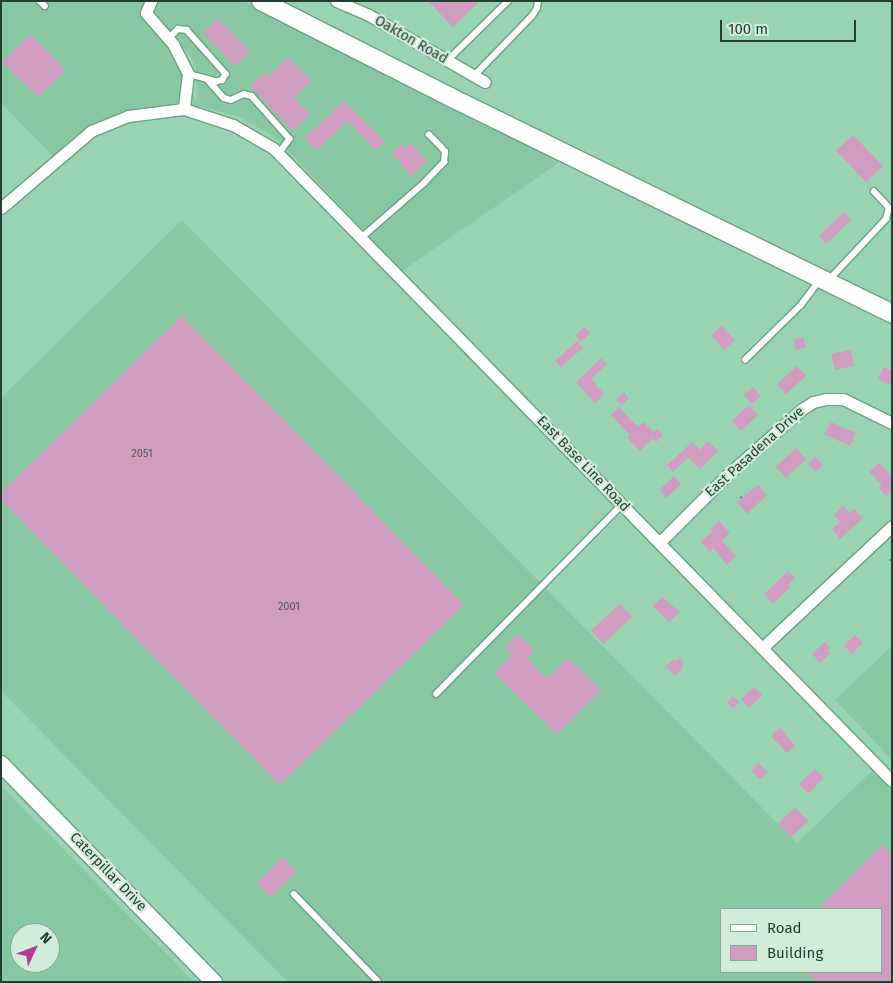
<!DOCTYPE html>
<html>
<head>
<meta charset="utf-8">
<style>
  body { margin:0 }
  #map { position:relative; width:893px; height:983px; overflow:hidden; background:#99d4b2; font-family:"Fira Sans",sans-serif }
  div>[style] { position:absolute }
  .built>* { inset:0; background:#88c8a3 }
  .building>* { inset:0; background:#d09cbf }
  .path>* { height:2px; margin-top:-1px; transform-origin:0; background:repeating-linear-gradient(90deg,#6b987f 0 2.5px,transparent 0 6.5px) }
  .roads { filter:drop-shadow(1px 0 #69a281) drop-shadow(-1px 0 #69a281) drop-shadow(0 1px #69a281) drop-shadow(0 -1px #69a281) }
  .lane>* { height:5.5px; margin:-2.75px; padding:0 2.75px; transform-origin:2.75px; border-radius:2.75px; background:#fff }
  .street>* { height:11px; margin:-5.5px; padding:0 5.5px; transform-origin:5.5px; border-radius:5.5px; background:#fff }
  .secondary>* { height:16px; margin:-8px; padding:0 8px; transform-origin:8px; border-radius:8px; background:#fff }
  .primary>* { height:18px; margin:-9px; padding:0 9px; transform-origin:9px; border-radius:9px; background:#fff }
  span { translate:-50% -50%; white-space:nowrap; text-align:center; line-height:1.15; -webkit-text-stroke:4.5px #d0eddb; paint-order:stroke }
  .number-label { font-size:11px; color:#505654 }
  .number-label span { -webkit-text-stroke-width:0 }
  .street-label { font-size:14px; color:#263e31 }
  .frame { position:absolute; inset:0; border:2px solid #263e31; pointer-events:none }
  .legend { position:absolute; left:720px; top:908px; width:162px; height:65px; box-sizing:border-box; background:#d0eddb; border:1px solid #8ca797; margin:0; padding:6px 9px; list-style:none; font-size:15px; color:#263e31 }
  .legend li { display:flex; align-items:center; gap:10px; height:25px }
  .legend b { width:25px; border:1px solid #8ca797 }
  .north { position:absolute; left:10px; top:923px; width:50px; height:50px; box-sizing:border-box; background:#d0eddb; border:1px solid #8ca797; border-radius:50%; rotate:47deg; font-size:14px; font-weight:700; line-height:20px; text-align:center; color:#263e31 }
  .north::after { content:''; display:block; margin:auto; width:18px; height:22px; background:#b13d96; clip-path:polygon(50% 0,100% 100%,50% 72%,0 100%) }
  .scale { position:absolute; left:720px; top:20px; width:136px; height:22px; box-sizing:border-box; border:2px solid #263e31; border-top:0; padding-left:6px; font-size:15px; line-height:18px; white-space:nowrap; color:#263e31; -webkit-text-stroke:4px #d0eddb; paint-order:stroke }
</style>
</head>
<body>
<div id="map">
  <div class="built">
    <i style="clip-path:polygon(evenodd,1px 1px,243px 1px,563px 160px,402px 271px,274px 136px,237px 116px,198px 106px,175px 104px,129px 112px,102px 120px,76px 135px,53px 156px,1px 103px,1px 1px,172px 32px,196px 65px,197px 104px,171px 33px,172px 32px)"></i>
    <i style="clip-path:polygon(evenodd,182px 220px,797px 843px,872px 771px,892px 791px,892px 982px,288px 982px,1px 691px,1px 398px,182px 220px,722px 909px,882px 909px,882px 972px,722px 972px,722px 909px)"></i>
    <i style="clip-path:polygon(892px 646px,892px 760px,835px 700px)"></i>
    <i style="clip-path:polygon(evenodd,1px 786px,194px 982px,1px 982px,1px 786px,20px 933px,50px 933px,50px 963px,20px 963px,20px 933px)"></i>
  </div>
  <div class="building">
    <i style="clip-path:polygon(428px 1px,480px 1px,453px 27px)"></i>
    <i style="clip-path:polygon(218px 18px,250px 52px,235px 66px,203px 33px)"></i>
    <i style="clip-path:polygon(30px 34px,66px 70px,38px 97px,2px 62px)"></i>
    <i style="clip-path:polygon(287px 58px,311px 80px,294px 98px,310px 114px,293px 131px,250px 86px,264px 73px,268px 77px)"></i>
    <i style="clip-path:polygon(344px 101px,385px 142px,375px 150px,348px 121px,316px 151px,305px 138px)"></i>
    <i style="clip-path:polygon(853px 135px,883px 166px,866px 182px,836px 151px)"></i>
    <i style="clip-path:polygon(410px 143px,427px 161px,411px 176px,392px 153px,401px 144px,405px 148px)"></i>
    <i style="clip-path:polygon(844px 212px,851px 220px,826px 244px,819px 236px)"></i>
    <i style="clip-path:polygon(182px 316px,464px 605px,280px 785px,1px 500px,1px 493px)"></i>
    <i style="clip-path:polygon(722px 326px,735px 340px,724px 350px,711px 335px)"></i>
    <i style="clip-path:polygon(585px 327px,590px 333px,581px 342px,575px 335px)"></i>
    <i style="clip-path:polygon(803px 337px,806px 347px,796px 350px,793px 340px)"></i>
    <i style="clip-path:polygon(577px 341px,583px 348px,561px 367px,555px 361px)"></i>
    <i style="clip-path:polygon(851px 350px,854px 366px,835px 370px,831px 354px)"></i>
    <i style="clip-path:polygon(601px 358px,607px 364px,591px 379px,604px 394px,595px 403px,576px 382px)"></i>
    <i style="clip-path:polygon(797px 366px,806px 376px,786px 394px,777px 384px)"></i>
    <i style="clip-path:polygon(884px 367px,892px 371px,892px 386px,878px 379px)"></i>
    <i style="clip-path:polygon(753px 387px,761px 396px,752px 404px,744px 395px)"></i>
    <i style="clip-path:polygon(624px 392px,629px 398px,622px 405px,616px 400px)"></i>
    <i style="clip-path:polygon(749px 405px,758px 415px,741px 431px,732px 421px)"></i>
    <i style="clip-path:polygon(619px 407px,638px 427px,643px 422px,654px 432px,657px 429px,663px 435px,656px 442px,653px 438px,640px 451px,627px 438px,630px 435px,611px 415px)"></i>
    <i style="clip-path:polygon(831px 422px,856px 433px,850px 446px,824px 434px)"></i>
    <i style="clip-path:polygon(708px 441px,718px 451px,700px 469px,688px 458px,673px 472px,667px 465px,692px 442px,700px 450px)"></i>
    <i style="clip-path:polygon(796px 448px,806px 459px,786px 478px,776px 467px)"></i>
    <i style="clip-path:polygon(815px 457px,823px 465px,815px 472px,808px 464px)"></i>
    <i style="clip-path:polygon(879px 463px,892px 476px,892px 491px,886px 496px,879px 488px,882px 485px,869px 472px)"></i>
    <i style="clip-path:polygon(674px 476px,681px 484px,666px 498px,659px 490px)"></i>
    <i style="clip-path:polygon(758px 485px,767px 495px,747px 514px,737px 502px)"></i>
    <i style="clip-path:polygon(843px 506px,850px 513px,854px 509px,863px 518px,840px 539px,832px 529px,840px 522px,834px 515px)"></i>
    <i style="clip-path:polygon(719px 521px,730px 533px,722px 541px,736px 556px,727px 565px,713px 548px,710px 552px,701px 542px,712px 531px,710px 529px)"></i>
    <i style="clip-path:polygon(788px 571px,795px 578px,788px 585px,790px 587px,773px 604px,764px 594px)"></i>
    <i style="clip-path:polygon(662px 597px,680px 612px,669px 622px,653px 606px)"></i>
    <i style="clip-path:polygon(620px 604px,632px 617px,603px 644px,591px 630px)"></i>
    <i style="clip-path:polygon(518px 634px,534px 650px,527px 658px,547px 679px,568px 658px,601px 691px,557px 734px,494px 673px,512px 655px,505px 647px)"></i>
    <i style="clip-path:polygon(855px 635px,863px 643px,852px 654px,844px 646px)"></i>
    <i style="clip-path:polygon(825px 642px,830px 648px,827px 651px,830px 654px,820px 663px,812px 654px)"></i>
    <i style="clip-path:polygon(679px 658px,684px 664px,681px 666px,683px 668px,675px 676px,666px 666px,674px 659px,676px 661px)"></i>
    <i style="clip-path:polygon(754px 687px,762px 695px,749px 708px,741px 699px)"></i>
    <i style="clip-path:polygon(733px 696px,739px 702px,733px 709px,727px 703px)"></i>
    <i style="clip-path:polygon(780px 727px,795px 746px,787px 753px,771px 736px)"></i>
    <i style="clip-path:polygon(758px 763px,768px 772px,760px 780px,751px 771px)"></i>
    <i style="clip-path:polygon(815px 769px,824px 778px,808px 794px,799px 784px)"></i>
    <i style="clip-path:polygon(795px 807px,808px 821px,791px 837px,778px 824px)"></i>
    <i style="clip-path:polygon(882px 845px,892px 855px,892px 982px,817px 982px,807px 972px,882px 972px,882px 909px,818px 909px)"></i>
    <i style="clip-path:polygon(283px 857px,297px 871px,271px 897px,257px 883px)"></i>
  </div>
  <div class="path">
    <i style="left:740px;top:498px;width:7px;rotate:-34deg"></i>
    <i style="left:889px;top:561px;width:4px;rotate:-45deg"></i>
  </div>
  <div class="roads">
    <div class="lane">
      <i style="left:40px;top:1px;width:7px;rotate:45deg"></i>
      <i style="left:168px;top:39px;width:14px;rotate:-45deg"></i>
      <i style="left:178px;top:29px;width:9px;rotate:6deg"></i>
      <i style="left:187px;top:30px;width:59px;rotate:48.4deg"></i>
      <i style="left:226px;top:74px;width:7px;rotate:117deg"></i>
      <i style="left:223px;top:80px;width:6px;rotate:162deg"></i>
      <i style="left:217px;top:82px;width:30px;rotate:-165deg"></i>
      <i style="left:447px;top:61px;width:86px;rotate:-44.5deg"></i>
      <i style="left:474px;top:76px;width:83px;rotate:-46deg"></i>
      <i style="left:532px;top:16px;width:9px;rotate:-58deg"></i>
      <i style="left:537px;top:8px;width:7px;rotate:-82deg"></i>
      <i style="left:208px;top:80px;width:24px;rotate:48deg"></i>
      <i style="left:224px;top:98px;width:7px;rotate:16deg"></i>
      <i style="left:231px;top:100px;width:14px;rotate:-25deg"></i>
      <i style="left:244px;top:94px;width:8px;rotate:14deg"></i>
      <i style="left:252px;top:96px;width:57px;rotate:48.5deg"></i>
      <i style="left:290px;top:139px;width:19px;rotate:126deg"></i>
      <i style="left:361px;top:238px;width:84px;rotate:-41.1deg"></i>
      <i style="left:424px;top:183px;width:29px;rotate:-46deg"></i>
      <i style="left:444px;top:162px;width:10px;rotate:-84deg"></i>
      <i style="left:445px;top:152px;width:6px;rotate:-129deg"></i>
      <i style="left:441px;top:147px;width:17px;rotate:-135deg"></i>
      <i style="left:828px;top:281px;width:85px;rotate:-46.9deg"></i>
      <i style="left:886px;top:219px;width:11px;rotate:-75deg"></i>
      <i style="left:889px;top:208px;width:22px;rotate:-133deg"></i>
      <i style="left:745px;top:360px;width:78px;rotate:-44.5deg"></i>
      <i style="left:801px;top:305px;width:30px;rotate:-53deg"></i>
      <i style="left:436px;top:694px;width:265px;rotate:-45.5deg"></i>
      <i style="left:294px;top:894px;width:120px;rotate:46deg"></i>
    </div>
    <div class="street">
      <i style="left:151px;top:1px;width:13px;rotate:113deg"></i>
      <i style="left:146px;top:13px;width:41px;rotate:48.9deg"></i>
      <i style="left:173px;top:44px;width:34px;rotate:63deg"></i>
      <i style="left:188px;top:74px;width:35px;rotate:97deg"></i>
      <i style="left:336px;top:1px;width:34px;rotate:23deg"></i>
      <i style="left:367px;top:14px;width:136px;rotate:30deg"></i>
      <i style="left:1px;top:208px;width:118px;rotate:-40.5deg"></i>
      <i style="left:91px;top:131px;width:40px;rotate:-22deg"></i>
      <i style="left:128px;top:116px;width:56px;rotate:-7.1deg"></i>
      <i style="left:184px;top:109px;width:52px;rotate:18.1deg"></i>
      <i style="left:233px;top:125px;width:46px;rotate:29.9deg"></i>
      <i style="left:273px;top:148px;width:885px;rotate:45.64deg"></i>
      <i style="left:660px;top:542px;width:93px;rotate:-45deg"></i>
      <i style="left:726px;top:476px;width:101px;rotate:-41.4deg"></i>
      <i style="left:802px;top:409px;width:13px;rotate:-32deg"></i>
      <i style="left:813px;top:402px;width:13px;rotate:-13deg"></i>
      <i style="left:826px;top:399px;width:17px"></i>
      <i style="left:843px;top:399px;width:55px;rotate:26.1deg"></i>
      <i style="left:762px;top:648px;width:178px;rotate:-43.2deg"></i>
    </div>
    <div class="secondary">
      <i style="left:1px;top:764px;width:305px;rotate:45.7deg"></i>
    </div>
    <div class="primary">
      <i style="left:261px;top:1px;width:212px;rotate:26.9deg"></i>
      <i style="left:450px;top:97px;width:492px;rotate:26.1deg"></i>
    </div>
  </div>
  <div class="number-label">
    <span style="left:142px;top:454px">2051</span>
    <span style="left:289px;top:607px">2001</span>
  </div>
  <div class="street-label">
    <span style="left:411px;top:40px;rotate:30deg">Oakton Road</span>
    <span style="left:755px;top:452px;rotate:-42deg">East Pasadena Drive</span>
    <span style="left:583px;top:464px;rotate:46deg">East Base Line Road</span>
    <span style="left:108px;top:872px;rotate:46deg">Caterpillar Drive</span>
  </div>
  <div class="frame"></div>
  <ul class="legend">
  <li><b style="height:6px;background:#fff"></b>Road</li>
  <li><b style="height:14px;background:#d09cbf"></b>Building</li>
  </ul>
  <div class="north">N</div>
  <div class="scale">100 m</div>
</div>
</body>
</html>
